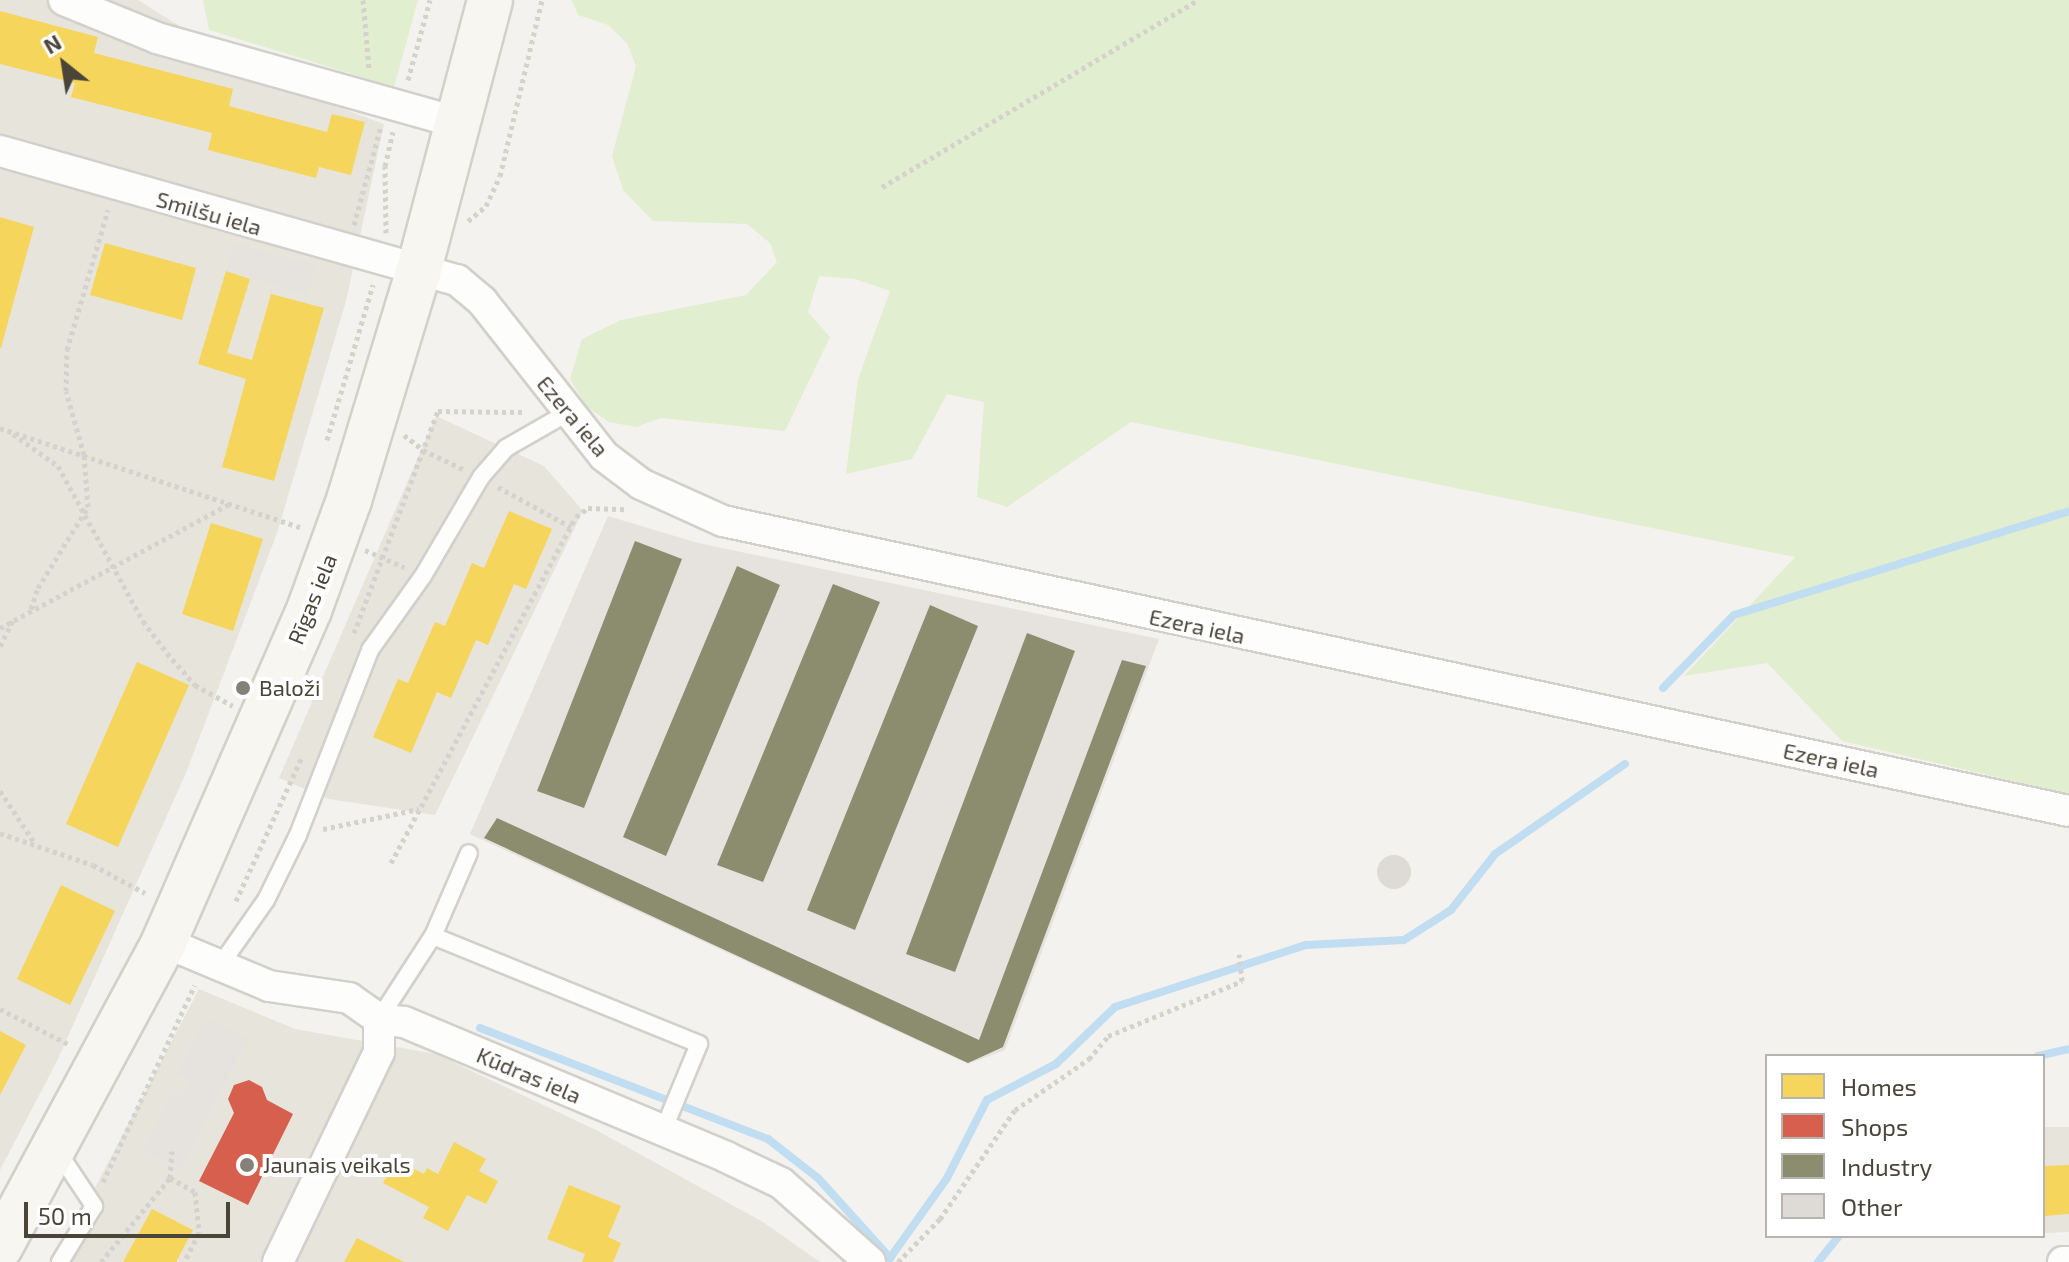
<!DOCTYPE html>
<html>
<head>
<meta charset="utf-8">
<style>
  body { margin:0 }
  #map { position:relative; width:2069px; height:1262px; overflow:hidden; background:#f4f2ee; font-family:"Exo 2",sans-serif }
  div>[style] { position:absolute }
  .residential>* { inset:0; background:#e7e4dc }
  .industrial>* { inset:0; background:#e6e2de }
  .green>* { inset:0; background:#e1eecf }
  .parking>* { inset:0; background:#e6e3df }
  .homes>* { inset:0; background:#f6d55c }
  .shops>* { inset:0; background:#d6604d }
  .industry>* { inset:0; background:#8c8c6e }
  .stream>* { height:8px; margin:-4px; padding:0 4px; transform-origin:4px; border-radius:4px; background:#c0ddf1 }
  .building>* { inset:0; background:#dedbd6 }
  .round { border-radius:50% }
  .path>* { height:5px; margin-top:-2.5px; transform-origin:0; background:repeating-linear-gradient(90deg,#d3d2cc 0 4px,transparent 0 8px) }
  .roads { filter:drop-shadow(2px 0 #d2d0cb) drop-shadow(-2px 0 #d2d0cb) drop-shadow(0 2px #d2d0cb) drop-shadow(0 -2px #d2d0cb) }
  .service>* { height:16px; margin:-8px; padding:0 8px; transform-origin:8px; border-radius:8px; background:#fdfdfc }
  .minor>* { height:30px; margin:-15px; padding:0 15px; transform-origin:15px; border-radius:15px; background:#fdfdfc }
  .secondary>* { height:44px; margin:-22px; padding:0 22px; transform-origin:22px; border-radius:22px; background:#f7f6f1 }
  .dots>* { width:22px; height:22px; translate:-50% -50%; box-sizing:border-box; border:4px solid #fff; border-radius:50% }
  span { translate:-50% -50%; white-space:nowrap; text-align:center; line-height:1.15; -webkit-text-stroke:8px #fff; paint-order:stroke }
  .street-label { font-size:22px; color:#4b4439 }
  .poi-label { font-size:22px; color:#4b4439 }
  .left { translate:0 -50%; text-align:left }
  .legend { position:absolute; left:1765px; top:1054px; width:280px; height:184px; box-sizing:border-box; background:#fff; border:2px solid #b7b4b0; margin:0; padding:10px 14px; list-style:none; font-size:24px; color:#4b4439 }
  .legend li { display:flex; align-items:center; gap:16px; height:40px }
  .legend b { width:40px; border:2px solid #b7b4b0 }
  .north { position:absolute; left:24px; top:24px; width:80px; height:80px; -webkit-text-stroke:6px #fff; paint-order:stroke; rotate:330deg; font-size:22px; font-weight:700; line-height:32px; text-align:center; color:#4b4439 }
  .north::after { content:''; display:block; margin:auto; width:28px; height:36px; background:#4b4439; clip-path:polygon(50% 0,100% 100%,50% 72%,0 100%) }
  .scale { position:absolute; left:24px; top:1202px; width:206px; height:36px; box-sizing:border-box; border:4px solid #4b4439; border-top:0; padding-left:10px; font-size:24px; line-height:28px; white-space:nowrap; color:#4b4439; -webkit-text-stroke:6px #fff; paint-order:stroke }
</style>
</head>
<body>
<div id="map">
  <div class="residential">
    <i style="clip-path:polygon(0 0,138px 0,266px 80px,384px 124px,346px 301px,277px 533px,186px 773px,57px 1061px,0 1170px)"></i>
    <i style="clip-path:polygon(436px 416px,544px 466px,583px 511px,435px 815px,329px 799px,279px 778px)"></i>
    <i style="clip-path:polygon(199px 989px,295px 1029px,436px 1054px,598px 1131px,763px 1222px,820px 1262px,56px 1262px)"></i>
    <i style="clip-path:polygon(2043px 1127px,2069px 1127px,2069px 1232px,2043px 1233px)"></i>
  </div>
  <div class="industrial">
    <i style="clip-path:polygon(608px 516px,698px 543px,1159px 639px,1005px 1050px,968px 1064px,470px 834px)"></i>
  </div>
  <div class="green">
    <i style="clip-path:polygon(203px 0,418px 0,394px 87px,209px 30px)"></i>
    <i style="clip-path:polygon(572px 0,2069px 0,2069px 794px,1842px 741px,1767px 663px,1684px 676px,1795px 557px,1131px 422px,1007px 507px,977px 497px,984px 402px,947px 394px,912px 459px,846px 474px,858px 379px,890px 291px,855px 279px,819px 276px,808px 312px,830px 337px,785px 431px,661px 418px,636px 427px,609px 422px,587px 407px,570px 379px,582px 339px,621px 320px,746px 295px,777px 262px,770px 243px,747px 224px,653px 221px,623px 190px,612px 156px,636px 66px,627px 43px,608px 25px,578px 15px)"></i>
  </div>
  <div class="parking">
    <i style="clip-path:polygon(234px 243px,317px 266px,306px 295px,226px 271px)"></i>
    <i style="clip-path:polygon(206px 1017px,249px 1038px,181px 1170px,143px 1151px,173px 1093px,181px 1097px,190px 1081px,176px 1073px)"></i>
  </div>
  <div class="homes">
    <i style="clip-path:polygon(0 11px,98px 37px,94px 53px,233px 89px,229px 106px,327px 132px,332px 114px,365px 122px,351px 175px,319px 167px,316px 178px,208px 150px,212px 133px,71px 97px,75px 83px,0 64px)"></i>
    <i style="clip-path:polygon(0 217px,34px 227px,1px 348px,0 348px)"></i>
    <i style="clip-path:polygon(105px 243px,196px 268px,182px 320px,90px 295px)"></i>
    <i style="clip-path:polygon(226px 271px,250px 279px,227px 353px,252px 360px,271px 294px,324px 308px,274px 481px,222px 467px,246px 379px,198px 364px)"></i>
    <i style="clip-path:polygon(509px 511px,552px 529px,526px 589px,514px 584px,488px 645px,476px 640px,451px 698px,437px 692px,411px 753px,373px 737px,398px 679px,408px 683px,435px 622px,445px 626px,472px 563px,484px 568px)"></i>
    <i style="clip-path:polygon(211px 523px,263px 539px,233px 631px,182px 614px)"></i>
    <i style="clip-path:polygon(137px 662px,189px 685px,118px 847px,66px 824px)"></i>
    <i style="clip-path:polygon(61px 885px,115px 911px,70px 1005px,17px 979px)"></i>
    <i style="clip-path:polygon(0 1031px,26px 1045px,0 1095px)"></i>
    <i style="clip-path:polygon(454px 1142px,486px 1159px,479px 1171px,498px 1181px,486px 1204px,467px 1195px,448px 1231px,423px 1218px,429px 1207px,383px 1183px,396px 1160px,424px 1174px,427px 1168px,438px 1174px)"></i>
    <i style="clip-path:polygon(2069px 1165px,2069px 1214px,2044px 1216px,2043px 1166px)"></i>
    <i style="clip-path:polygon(569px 1185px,621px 1206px,608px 1237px,621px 1243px,613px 1262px,582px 1262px,585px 1254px,547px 1239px)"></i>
    <i style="clip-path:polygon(152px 1209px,193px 1230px,176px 1262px,123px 1262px)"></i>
    <i style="clip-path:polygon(357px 1238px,404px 1262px,344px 1262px)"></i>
  </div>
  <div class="shops">
    <i style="clip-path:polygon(249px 1080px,262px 1087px,267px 1100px,293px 1114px,248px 1205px,199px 1181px,234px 1113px,228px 1099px,234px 1085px)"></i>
  </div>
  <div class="industry">
    <i style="clip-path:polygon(635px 541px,682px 559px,584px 808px,537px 791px)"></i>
    <i style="clip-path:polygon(737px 566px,780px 585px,666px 856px,623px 837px)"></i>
    <i style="clip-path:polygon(833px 584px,880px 602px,763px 882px,717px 865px)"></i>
    <i style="clip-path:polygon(930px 605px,978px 626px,855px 930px,807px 910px)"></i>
    <i style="clip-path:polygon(1027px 633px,1075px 651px,955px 972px,906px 954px)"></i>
    <i style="clip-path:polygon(1122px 660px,1146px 666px,1003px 1047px,968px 1063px,484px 838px,497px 818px,979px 1040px)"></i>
  </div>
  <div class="stream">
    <i style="left:1663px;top:688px;width:102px;rotate:-45.8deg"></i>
    <i style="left:1734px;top:615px;width:351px;rotate:-17.2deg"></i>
    <i style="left:480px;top:1028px;width:309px;rotate:21.1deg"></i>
    <i style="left:768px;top:1139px;width:63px;rotate:38deg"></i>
    <i style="left:818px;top:1178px;width:108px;rotate:48deg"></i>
    <i style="left:890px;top:1258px;width:98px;rotate:-54.5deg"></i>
    <i style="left:947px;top:1178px;width:88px;rotate:-62.9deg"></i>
    <i style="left:987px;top:1100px;width:78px;rotate:-27.6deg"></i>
    <i style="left:1056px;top:1064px;width:82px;rotate:-44deg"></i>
    <i style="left:1115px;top:1007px;width:201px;rotate:-18deg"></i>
    <i style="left:1306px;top:945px;width:98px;rotate:-2.9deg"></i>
    <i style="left:1404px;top:940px;width:56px;rotate:-32.6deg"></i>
    <i style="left:1451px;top:910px;width:71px;rotate:-51.8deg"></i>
    <i style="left:1495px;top:854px;width:158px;rotate:-34.7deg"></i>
    <i style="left:2038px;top:1056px;width:32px;rotate:-13deg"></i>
    <i style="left:1818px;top:1262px;width:33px;rotate:-51deg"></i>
  </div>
  <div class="building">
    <i class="round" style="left:1377px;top:855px;width:34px;height:34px"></i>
  </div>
  <div class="path">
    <i style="left:363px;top:0;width:68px;rotate:85deg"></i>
    <i style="left:408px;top:80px;width:83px;rotate:-74.6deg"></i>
    <i style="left:882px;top:187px;width:367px;rotate:-30.6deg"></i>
    <i style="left:468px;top:221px;width:23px;rotate:-40deg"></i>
    <i style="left:486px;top:206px;width:33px;rotate:-65deg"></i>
    <i style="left:500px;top:176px;width:181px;rotate:-76.6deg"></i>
    <i style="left:354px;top:225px;width:103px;rotate:-74.7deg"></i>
    <i style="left:386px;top:233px;width:67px;rotate:-90.9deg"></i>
    <i style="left:385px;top:166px;width:35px;rotate:-77deg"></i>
    <i style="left:0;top:428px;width:319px;rotate:18.3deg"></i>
    <i style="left:13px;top:434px;width:55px;rotate:35.4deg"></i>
    <i style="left:58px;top:466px;width:177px;rotate:61.3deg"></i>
    <i style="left:143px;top:621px;width:40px;rotate:53deg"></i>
    <i style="left:167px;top:653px;width:43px;rotate:48.8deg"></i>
    <i style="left:195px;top:685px;width:43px;rotate:28.9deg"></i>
    <i style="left:404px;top:435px;width:24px;rotate:38deg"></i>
    <i style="left:423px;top:450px;width:47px;rotate:25.5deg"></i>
    <i style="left:327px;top:440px;width:162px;rotate:-73.5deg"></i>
    <i style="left:498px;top:487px;width:83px;rotate:28.7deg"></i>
    <i style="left:365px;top:550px;width:43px;rotate:23.6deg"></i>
    <i style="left:31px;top:609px;width:22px;rotate:-72deg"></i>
    <i style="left:38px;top:588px;width:95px;rotate:-58.3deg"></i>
    <i style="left:88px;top:507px;width:52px;rotate:-94.4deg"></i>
    <i style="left:84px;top:455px;width:66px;rotate:-105.7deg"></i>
    <i style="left:66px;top:391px;width:41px;rotate:-88.6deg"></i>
    <i style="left:67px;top:350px;width:146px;rotate:-73.7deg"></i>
    <i style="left:0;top:628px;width:263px;rotate:-28.4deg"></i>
    <i style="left:354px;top:633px;width:237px;rotate:-69.3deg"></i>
    <i style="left:438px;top:411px;width:88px;rotate:0.7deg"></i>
    <i style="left:0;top:646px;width:29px;rotate:-63deg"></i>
    <i style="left:0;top:791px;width:61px;rotate:56.3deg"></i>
    <i style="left:323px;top:829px;width:98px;rotate:-11.8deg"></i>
    <i style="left:0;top:833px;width:98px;rotate:19deg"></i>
    <i style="left:93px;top:865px;width:59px;rotate:28.3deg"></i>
    <i style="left:391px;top:863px;width:392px;rotate:-61.9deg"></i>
    <i style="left:576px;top:517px;width:15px;rotate:-37deg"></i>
    <i style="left:588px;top:508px;width:37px;rotate:2deg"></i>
    <i style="left:236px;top:901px;width:158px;rotate:-65.4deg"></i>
    <i style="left:0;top:1009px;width:79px;rotate:27.2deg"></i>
    <i style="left:170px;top:1178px;width:29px;rotate:29deg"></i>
    <i style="left:195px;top:1192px;width:41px;rotate:84.4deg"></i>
    <i style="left:199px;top:1233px;width:33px;rotate:117deg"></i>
    <i style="left:103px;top:1182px;width:217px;rotate:-65deg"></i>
    <i style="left:101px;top:1262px;width:109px;rotate:-50.6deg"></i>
    <i style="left:170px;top:1178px;width:27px;rotate:-86deg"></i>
    <i style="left:898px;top:1262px;width:60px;rotate:-45.7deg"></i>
    <i style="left:940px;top:1219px;width:132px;rotate:-55.5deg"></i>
    <i style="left:1015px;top:1110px;width:90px;rotate:-34.6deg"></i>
    <i style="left:1089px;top:1059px;width:30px;rotate:-50deg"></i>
    <i style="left:1108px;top:1036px;width:145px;rotate:-22.3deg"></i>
    <i style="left:1242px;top:981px;width:27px;rotate:-96deg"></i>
  </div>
  <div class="roads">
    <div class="service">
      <i style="left:433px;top:936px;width:287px;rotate:22.1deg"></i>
      <i style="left:699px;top:1044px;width:94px;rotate:112.5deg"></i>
      <i style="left:219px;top:967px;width:82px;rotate:-55deg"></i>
      <i style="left:266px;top:900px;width:72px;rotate:-63.8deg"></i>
      <i style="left:298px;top:835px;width:199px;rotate:-68.7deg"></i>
      <i style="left:370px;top:650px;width:91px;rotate:-54.4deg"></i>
      <i style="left:423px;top:576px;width:115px;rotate:-59.6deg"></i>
      <i style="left:481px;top:477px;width:38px;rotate:-49deg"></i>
      <i style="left:506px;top:448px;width:70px;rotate:-29.8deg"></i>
      <i style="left:379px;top:1019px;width:99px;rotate:-57deg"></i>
      <i style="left:433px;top:936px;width:90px;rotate:-66.6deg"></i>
      <i style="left:56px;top:1149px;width:69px;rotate:56.3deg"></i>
      <i style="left:94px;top:1206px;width:66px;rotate:121.3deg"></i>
    </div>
    <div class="minor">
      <i style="left:64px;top:0;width:100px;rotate:22.2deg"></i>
      <i style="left:157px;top:38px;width:315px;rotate:15.7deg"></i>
      <i style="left:0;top:151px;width:475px;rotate:15.8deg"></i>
      <i style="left:457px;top:280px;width:33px;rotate:40deg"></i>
      <i style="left:482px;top:301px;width:197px;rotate:51.8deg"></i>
      <i style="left:604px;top:456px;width:46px;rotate:37.1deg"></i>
      <i style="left:641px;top:484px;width:90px;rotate:24.3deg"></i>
      <i style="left:723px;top:521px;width:1377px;rotate:12.16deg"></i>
      <i style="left:164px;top:942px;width:114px;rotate:22.7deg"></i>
      <i style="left:269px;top:986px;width:81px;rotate:8.5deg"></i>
      <i style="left:349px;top:998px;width:37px;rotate:35deg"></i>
      <i style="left:379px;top:1019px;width:25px;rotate:7deg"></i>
      <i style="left:404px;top:1022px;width:349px;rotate:22.7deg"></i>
      <i style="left:726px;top:1157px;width:61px;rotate:25.3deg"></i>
      <i style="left:781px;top:1183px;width:119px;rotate:41.6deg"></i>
      <i style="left:278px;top:1262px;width:233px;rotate:-64.3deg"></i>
      <i style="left:379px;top:1052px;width:33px;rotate:-90deg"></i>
      <i style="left:2063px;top:1262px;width:6px"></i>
    </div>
    <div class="secondary">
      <i style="left:0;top:1247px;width:346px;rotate:-61.7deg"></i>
      <i style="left:164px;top:942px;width:362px;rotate:-66.4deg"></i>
      <i style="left:309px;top:610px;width:117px;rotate:-70deg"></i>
      <i style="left:349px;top:500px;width:237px;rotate:-73.1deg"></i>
      <i style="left:418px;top:273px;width:282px;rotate:-75.2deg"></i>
    </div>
  </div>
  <div class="dots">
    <i style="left:243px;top:688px;background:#868178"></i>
    <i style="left:247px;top:1165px;background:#868178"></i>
  </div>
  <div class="street-label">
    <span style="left:209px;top:213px;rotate:16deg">Smilšu iela</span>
    <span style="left:573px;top:416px;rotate:50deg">Ezera iela</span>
    <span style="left:312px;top:599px;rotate:-68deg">Rīgas iela</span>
    <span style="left:1197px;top:626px;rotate:12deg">Ezera iela</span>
    <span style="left:1831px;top:760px;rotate:12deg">Ezera iela</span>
    <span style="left:529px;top:1075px;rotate:23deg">Kūdras iela</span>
  </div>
  <div class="poi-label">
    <span class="left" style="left:259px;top:688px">Baloži</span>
    <span class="left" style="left:263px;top:1165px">Jaunais veikals</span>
  </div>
  <ul class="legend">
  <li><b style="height:22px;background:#f6d55c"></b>Homes</li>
  <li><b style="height:22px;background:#d6604d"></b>Shops</li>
  <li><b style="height:22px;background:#8c8c6e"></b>Industry</li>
  <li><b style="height:22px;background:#dedbd6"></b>Other</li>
  </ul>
  <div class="north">N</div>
  <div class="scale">50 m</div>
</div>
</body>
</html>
